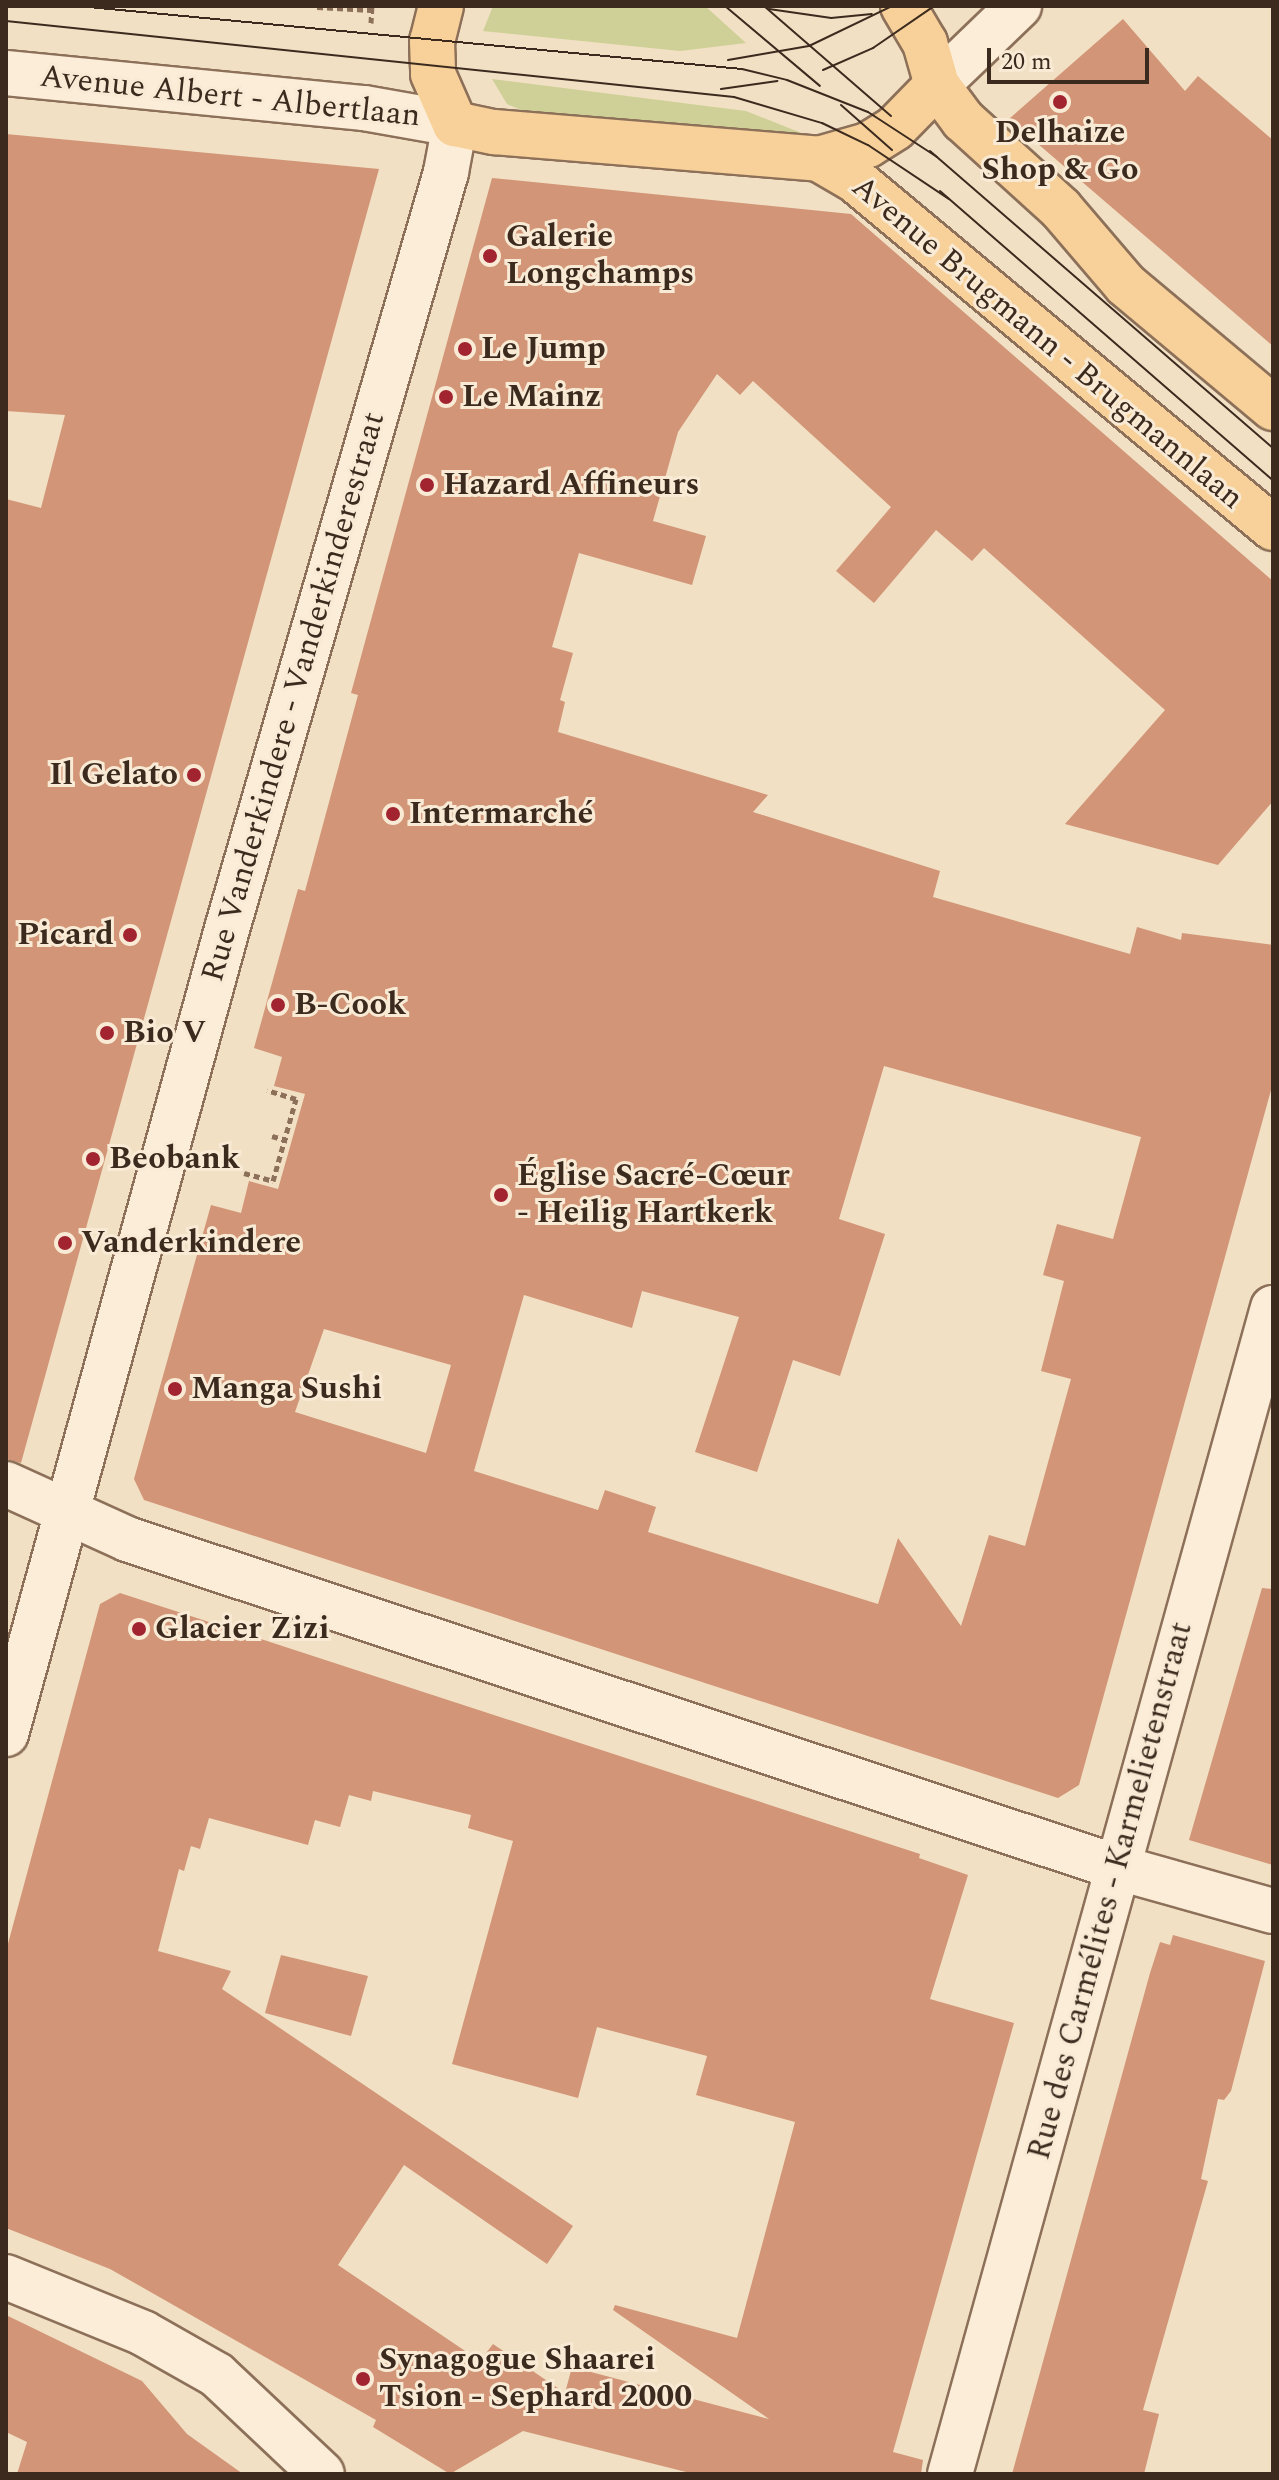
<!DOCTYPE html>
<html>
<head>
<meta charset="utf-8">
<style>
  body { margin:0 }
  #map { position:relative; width:1279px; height:2480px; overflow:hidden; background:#f1e0c4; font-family:Spectral,serif }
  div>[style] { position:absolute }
  .green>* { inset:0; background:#cfd097 }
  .building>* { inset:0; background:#d29577 }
  .path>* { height:5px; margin-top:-2.5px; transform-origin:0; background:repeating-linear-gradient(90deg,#8d7059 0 6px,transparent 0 10px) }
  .roads { filter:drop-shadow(2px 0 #8d7059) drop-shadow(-2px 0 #8d7059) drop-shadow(0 2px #8d7059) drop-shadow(0 -2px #8d7059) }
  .street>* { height:44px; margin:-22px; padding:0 22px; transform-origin:22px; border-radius:22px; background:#fbedd8 }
  .secondary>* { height:44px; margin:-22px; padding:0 22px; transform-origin:22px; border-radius:22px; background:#fbedd8 }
  .primary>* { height:44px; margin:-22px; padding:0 22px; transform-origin:22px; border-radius:22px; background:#f7d199 }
  .tram>* { height:2px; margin:-1px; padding:0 1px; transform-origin:1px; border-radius:1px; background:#3c2a1e }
  .dots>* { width:22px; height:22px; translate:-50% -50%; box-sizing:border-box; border:4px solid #f8ead4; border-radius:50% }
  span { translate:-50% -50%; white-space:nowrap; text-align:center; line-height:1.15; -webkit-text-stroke:6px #f8ead4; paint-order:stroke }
  .street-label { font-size:32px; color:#3c2a1e }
  .poi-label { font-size:32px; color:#3c2a1e; font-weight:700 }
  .left { translate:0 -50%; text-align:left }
  .right { translate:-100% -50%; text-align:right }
  .frame { position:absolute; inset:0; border:8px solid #3c2a1e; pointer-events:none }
  .scale { position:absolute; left:987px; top:48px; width:162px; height:36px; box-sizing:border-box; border:4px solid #3c2a1e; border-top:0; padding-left:10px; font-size:24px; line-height:28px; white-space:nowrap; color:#3c2a1e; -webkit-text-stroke:6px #f8ead4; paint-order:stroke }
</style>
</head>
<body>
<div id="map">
  <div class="green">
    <i style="clip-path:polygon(493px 6px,705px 6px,746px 43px,680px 51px,483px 31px)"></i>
    <i style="clip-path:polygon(492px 79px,746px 111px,804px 134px,524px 111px,507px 104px)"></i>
  </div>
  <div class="building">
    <i style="clip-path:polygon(1123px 19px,1185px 91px,1198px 76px,1273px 140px,1273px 346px,1009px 119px)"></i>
    <i style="clip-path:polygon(6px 134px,379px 169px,21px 1463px,6px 1459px,6px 499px,41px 508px,65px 415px,6px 411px)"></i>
    <i style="clip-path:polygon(evenodd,492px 178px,851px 214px,1273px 581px,1273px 801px,1218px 865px,1065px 824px,1165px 710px,984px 548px,972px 561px,936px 530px,874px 603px,836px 571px,891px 507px,753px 381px,740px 395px,717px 374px,678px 432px,653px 521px,706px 536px,692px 585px,579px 553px,552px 647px,573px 653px,560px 700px,565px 702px,558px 732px,768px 795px,753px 812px,940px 871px,933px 897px,1130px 954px,1137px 927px,1181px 940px,1182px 933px,1273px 945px,1273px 1083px,1079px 1785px,1058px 1798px,144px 1500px,134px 1479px,211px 1205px,241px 1213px,249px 1181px,278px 1189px,305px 1094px,274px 1086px,282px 1057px,254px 1048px,298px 889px,305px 891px,358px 695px,351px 693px,492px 178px,884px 1066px,1141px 1137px,1113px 1239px,1057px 1224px,1043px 1275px,1064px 1281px,1041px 1371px,1071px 1379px,1025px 1546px,989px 1535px,961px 1626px,898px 1538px,878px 1604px,648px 1532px,656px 1507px,605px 1490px,598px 1510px,474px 1471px,524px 1295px,632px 1328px,642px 1291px,739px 1317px,695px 1452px,757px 1472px,793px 1360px,840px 1376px,885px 1234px,839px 1219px,884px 1066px,492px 178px,324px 1329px,451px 1365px,426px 1453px,295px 1412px,324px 1329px)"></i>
    <i style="clip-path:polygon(1262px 1588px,1273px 1589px,1273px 1865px,1189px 1840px)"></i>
    <i style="clip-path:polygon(evenodd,120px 1593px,920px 1854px,919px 1858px,968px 1875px,930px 1999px,1014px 2023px,893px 2452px,923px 2460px,921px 2474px,694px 2474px,523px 2431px,450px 2474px,373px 2427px,376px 2420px,110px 2269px,6px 2228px,6px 1951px,100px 1604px,120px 1593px,373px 1791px,471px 1815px,468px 1828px,513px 1841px,452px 2064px,578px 2098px,597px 2027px,707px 2056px,696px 2095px,795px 2122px,737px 2338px,615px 2305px,613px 2310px,769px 2419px,572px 2367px,565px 2393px,493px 2344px,480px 2361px,338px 2265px,404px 2165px,547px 2264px,573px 2226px,222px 1989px,231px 1971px,158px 1951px,179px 1869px,184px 1871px,191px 1846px,200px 1849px,209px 1818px,308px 1845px,315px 1820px,340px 1827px,349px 1795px,371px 1801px,373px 1791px)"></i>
    <i style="clip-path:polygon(1173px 1935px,1265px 1961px,1231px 2091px,1224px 2100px,1218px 2099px,1201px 2179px,1208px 2181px,1143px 2410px,1159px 2414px,1144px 2474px,1012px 2474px,1150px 1973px,1160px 1942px,1170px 1945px)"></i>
    <i style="clip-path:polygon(281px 1955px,368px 1976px,351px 2036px,265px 2013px)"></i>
    <i style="clip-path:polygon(6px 2315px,142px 2381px,187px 2434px,243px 2474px,17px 2474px,27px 2442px,6px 2432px)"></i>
  </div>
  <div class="path">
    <i style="left:317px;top:7px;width:54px;rotate:3.2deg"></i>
    <i style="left:371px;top:23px;width:17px;rotate:-87deg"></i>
    <i style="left:272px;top:1136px;width:19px;rotate:16deg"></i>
    <i style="left:244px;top:1173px;width:30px;rotate:15deg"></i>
    <i style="left:273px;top:1181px;width:85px;rotate:-74.3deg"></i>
    <i style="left:296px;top:1099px;width:30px;rotate:-163deg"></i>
  </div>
  <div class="roads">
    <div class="street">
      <i style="left:6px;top:1484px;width:133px;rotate:24.4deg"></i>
      <i style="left:127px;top:1539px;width:1042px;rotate:18.35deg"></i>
      <i style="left:1116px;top:1867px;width:163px;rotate:15.7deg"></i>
      <i style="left:6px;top:1734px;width:835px;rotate:-74.65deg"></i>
      <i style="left:227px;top:929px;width:788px;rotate:-73.86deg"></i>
      <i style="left:446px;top:172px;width:49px;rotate:-79.4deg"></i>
      <i style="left:6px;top:2277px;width:148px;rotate:22.2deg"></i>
      <i style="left:143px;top:2333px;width:85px;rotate:29.6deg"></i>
      <i style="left:217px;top:2375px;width:144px;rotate:43.3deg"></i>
      <i style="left:950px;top:2474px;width:1210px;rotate:-74.52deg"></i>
    </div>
    <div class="secondary">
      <i style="left:6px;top:73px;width:360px;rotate:5.6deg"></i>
      <i style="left:364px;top:108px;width:92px;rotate:10deg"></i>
      <i style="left:937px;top:85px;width:114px;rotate:-43.9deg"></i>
    </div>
    <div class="primary">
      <i style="left:441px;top:6px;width:36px;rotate:104deg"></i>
      <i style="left:432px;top:41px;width:33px;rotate:88deg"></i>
      <i style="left:433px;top:74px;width:55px;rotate:66.3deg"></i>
      <i style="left:455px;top:124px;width:40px;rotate:12deg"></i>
      <i style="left:494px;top:132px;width:326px;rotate:4.7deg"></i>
      <i style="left:819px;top:159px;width:51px;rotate:-15.9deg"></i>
      <i style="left:868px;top:145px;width:32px;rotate:-32deg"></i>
      <i style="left:895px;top:128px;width:60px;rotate:-45.7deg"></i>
      <i style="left:937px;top:85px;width:44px;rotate:-105.9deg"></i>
      <i style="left:925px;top:43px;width:43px;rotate:-120.7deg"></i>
      <i style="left:937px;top:85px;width:44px;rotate:53.4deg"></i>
      <i style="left:963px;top:120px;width:132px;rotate:42.2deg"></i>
      <i style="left:1061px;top:209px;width:100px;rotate:49.5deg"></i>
      <i style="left:1126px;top:285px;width:192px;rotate:39.9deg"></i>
      <i style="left:819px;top:159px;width:42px;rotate:30.3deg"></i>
      <i style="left:855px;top:180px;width:544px;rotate:39.78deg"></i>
    </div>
  </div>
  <div class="tram">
    <i style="left:78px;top:6px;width:667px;rotate:5.42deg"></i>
    <i style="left:742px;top:69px;width:46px;rotate:13.7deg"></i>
    <i style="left:787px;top:80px;width:87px;rotate:21.6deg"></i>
    <i style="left:868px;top:112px;width:82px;rotate:33.1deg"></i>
    <i style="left:725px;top:6px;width:124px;rotate:40.1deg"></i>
    <i style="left:764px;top:6px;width:168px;rotate:40.9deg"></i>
    <i style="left:769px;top:9px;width:63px;rotate:8.3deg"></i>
    <i style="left:831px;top:18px;width:41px;rotate:-5.6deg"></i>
    <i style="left:6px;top:21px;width:732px;rotate:5.96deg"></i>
    <i style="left:734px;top:97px;width:92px;rotate:16.5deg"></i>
    <i style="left:822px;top:123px;width:51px;rotate:25.6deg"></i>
    <i style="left:868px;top:145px;width:97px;rotate:33.7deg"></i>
    <i style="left:728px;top:60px;width:82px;rotate:-9.8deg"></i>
    <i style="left:809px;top:46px;width:92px;rotate:-25.7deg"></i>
    <i style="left:823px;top:70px;width:55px;rotate:-23.7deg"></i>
    <i style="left:873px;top:48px;width:74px;rotate:-34.5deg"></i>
    <i style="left:721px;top:89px;width:57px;rotate:-8.1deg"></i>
    <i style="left:841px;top:105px;width:68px;rotate:41.4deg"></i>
    <i style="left:930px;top:151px;width:454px;rotate:40.9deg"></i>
    <i style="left:940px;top:191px;width:441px;rotate:41deg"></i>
  </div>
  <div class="dots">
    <i style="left:1060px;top:102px;background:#a12430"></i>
    <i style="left:490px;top:256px;background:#a12430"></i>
    <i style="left:465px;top:349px;background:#a12430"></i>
    <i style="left:446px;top:397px;background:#a12430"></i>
    <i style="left:427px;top:485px;background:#a12430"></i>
    <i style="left:194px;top:775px;background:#a12430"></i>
    <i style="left:393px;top:814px;background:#a12430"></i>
    <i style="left:130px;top:935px;background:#a12430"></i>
    <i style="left:278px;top:1005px;background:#a12430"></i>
    <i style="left:107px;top:1033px;background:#a12430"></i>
    <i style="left:93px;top:1159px;background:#a12430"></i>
    <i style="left:501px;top:1195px;background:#a12430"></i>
    <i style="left:65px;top:1243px;background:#a12430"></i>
    <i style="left:175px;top:1389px;background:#a12430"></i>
    <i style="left:139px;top:1629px;background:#a12430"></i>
    <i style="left:363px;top:2379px;background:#a12430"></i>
  </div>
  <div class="street-label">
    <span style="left:230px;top:97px;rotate:6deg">Avenue Albert - Albertlaan</span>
    <span style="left:1047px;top:343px;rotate:40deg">Avenue Brugmann - Brugmannlaan</span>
    <span style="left:294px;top:697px;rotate:-74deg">Rue Vanderkindere - Vanderkinderestraat</span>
    <span style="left:1111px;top:1891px;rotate:-75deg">Rue des Carmélites - Karmelietenstraat</span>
  </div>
  <div class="poi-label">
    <span style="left:1060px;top:152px">Delhaize<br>Shop &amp; Go</span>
    <span class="left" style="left:506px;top:256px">Galerie<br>Longchamps</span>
    <span class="left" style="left:481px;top:349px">Le Jump</span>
    <span class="left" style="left:462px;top:397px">Le Mainz</span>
    <span class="left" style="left:443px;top:485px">Hazard Affineurs</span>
    <span class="right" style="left:178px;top:775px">Il Gelato</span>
    <span class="left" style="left:409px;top:814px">Intermarché</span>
    <span class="right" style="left:114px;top:935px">Picard</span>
    <span class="left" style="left:294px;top:1005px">B-Cook</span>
    <span class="left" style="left:123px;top:1033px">Bio V</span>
    <span class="left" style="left:109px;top:1159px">Beobank</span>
    <span class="left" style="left:517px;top:1195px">Église Sacré-Cœur<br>- Heilig Hartkerk</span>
    <span class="left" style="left:81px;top:1243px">Vanderkindere</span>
    <span class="left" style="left:191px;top:1389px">Manga Sushi</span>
    <span class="left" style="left:155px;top:1629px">Glacier Zizi</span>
    <span class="left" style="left:379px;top:2379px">Synagogue Shaarei<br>Tsion - Sephard 2000</span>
  </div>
  <div class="frame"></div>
  <div class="scale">20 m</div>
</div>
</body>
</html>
